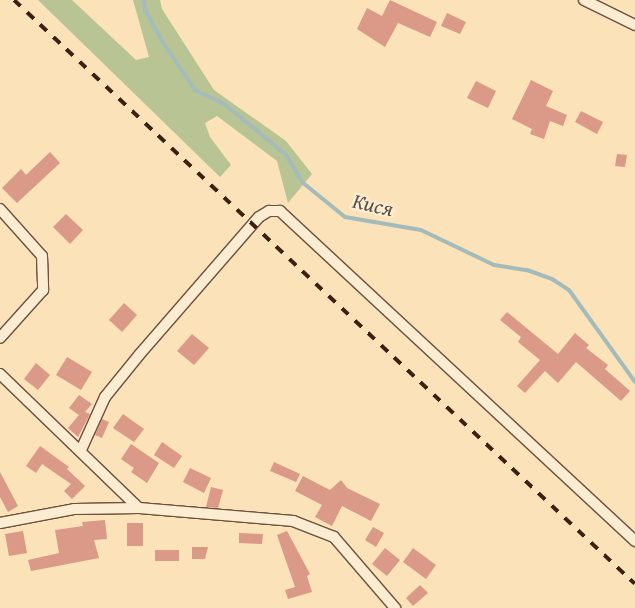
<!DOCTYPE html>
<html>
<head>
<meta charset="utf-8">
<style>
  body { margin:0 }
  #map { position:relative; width:635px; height:608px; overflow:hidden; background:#fbe2b9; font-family:"Gentium Book Plus",serif }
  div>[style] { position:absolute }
  .green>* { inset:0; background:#b8c494 }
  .stream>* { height:4px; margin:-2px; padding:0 2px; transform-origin:2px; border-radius:2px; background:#a4bbbb }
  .building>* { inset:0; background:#db9987 }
  .roads { filter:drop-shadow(1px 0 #6b513c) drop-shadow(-1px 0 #6b513c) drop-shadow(0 1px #6b513c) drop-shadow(0 -1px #6b513c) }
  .minor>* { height:10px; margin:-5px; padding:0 5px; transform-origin:5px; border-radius:5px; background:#fcecd2 }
  .rail>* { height:4px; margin-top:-2px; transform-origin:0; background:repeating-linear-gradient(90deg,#3b2112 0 9px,transparent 0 18px) }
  span { translate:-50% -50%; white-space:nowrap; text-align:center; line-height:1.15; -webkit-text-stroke:4.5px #fcecd2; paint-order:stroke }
  .water-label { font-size:21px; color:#5a4f45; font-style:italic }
</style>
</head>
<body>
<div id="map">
  <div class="green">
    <i style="clip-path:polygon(38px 0,72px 0,136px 60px,149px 57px,133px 0,160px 0,162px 9px,214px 90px,286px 141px,312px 174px,288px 203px,277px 161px,217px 116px,205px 123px,210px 137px,231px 165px,220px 177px)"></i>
  </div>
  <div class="stream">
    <i style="left:144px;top:0;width:10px;rotate:84deg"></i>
    <i style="left:145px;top:10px;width:35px;rotate:61deg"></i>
    <i style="left:162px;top:41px;width:59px;rotate:56deg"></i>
    <i style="left:195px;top:90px;width:32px;rotate:26deg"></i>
    <i style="left:224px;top:104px;width:40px;rotate:39deg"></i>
    <i style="left:255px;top:129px;width:40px;rotate:40deg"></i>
    <i style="left:286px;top:155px;width:31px;rotate:59deg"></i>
    <i style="left:302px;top:182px;width:55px;rotate:39.1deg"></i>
    <i style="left:345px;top:217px;width:77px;rotate:9.7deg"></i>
    <i style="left:421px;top:230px;width:81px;rotate:25.6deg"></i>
    <i style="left:494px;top:265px;width:33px;rotate:9deg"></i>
    <i style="left:527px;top:270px;width:27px;rotate:20deg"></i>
    <i style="left:552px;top:279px;width:20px;rotate:33deg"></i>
    <i style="left:569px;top:290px;width:113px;rotate:54.3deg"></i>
  </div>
  <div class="building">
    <i style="clip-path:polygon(390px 0,437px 22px,430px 37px,398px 23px,385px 47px,357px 29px,367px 8px,382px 16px)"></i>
    <i style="clip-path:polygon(447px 13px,466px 22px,460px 34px,441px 26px)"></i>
    <i style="clip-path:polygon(531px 80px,553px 91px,546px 106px,567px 115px,563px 126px,550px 121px,544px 139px,530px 134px,532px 129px,512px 119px)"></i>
    <i style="clip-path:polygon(476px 81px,496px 91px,488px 108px,467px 98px)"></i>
    <i style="clip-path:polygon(581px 111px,603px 122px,597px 134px,575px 122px)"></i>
    <i style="clip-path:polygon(50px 152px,60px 163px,17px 203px,2px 188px,21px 169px,26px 175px)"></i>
    <i style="clip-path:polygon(617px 154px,627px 155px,625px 167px,615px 166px)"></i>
    <i style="clip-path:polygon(66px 214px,83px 230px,70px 244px,53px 227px)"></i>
    <i style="clip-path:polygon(124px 303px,137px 315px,122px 332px,109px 320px)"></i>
    <i style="clip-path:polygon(507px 312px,558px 354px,575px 333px,589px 345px,586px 348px,608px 365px,605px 369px,630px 391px,621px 401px,576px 362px,558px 383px,545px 371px,525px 393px,517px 386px,540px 360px,518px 342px,521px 337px,500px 320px)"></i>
    <i style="clip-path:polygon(192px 334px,209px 348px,194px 365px,177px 351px)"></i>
    <i style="clip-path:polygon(67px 357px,92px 372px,81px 390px,56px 375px)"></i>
    <i style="clip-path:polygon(36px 363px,50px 375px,38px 390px,24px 379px)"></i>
    <i style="clip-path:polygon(79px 395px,92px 404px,85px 412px,90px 414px,78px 437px,68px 428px,79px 415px,69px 408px)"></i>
    <i style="clip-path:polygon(123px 414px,144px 429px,134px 442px,113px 428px)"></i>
    <i style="clip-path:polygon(102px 419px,109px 422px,102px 438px,95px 435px)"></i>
    <i style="clip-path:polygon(162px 442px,182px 456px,174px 468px,154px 455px)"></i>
    <i style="clip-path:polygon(131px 444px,159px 463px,147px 483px,131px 472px,134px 468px,121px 459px)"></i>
    <i style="clip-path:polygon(40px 446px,69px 467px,67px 469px,85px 486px,72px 499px,64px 491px,71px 484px,42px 464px,36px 473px,26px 466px)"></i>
    <i style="clip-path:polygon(274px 462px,300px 474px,296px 482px,270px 471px)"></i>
    <i style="clip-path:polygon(190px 468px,211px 478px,204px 493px,183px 482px)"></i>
    <i style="clip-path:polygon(0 472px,18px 506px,8px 512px,0 497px)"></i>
    <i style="clip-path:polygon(303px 476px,330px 490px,341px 480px,347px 488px,380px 504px,371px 521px,342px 506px,332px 526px,315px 517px,322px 505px,295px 491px)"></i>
    <i style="clip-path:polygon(211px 487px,223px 490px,218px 508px,206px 507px)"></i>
    <i style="clip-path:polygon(105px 520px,107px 539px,94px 540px,99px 558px,31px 571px,28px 560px,59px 553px,55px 530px,83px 526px,82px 522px)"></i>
    <i style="clip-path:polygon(127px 523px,143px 523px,143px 546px,127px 546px)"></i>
    <i style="clip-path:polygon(373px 527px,384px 533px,376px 547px,365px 540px)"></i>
    <i style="clip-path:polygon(23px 531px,27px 553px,9px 556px,5px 534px)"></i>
    <i style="clip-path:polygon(287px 531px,310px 574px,307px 576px,312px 592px,288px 599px,285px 590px,295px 587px,277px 535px)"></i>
    <i style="clip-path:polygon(239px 533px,263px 534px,262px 544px,239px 543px)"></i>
    <i style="clip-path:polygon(192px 547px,208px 547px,205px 559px,192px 559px)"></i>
    <i style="clip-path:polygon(385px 548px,400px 560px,387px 576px,372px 564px)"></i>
    <i style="clip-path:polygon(413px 548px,436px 565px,426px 579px,403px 562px)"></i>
    <i style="clip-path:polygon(155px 550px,179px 550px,179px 561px,155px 561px)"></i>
    <i style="clip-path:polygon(420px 585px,428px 593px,413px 606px,406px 598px)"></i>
  </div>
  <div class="roads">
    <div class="minor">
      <i style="left:584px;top:0;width:57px;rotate:26.1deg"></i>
      <i style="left:0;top:209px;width:63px;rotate:48.2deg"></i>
      <i style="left:42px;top:256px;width:34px;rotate:88deg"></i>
      <i style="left:43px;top:290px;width:64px;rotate:131.9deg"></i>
      <i style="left:0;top:374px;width:193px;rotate:44deg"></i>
      <i style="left:81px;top:450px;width:58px;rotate:-65.6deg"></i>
      <i style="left:105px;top:397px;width:54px;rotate:-51deg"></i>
      <i style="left:139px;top:355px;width:183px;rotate:-49deg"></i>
      <i style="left:259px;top:217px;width:12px;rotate:-31deg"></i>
      <i style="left:269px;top:211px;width:11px"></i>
      <i style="left:280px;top:211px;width:485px;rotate:42.9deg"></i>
      <i style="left:0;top:523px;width:75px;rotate:-10.7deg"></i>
      <i style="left:74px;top:509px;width:65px;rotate:-0.9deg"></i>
      <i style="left:139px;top:508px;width:155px;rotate:4.8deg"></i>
      <i style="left:293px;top:521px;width:44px;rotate:21.3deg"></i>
      <i style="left:334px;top:537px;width:94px;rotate:49.3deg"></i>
    </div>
  </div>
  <div class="rail">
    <i style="left:14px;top:0;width:852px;rotate:43.24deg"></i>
  </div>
  <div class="water-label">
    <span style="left:373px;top:205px;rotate:13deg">Кися</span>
  </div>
</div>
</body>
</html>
